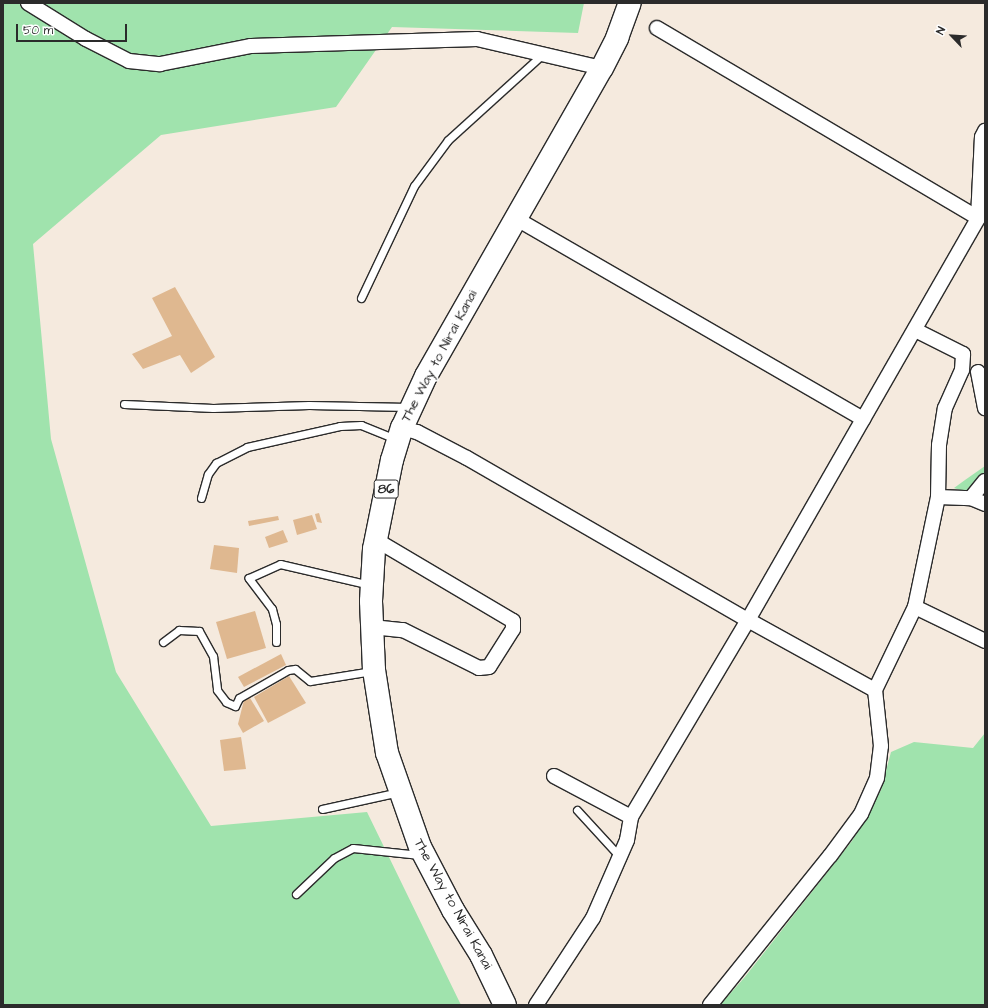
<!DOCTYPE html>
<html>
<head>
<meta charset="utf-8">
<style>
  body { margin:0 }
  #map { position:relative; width:988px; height:1008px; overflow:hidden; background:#f5eade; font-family:"Architects Daughter",sans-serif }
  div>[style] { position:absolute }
  .green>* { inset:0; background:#a0e3ad }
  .building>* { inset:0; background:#dfb890 }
  .roads { filter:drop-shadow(1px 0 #2b2b2b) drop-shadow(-1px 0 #2b2b2b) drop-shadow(0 1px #2b2b2b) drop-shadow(0 -1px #2b2b2b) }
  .lane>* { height:7px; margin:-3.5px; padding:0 3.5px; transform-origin:3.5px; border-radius:3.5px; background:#fff }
  .street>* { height:14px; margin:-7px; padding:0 7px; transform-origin:7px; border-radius:7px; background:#fff }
  .primary>* { height:22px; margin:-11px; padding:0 11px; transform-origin:11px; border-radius:11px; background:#fff }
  span { translate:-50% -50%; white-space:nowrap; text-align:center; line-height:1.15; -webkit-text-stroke:3.5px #fff; paint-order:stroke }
  .shield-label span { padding:1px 3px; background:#fff; border:1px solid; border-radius:3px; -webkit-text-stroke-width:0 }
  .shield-label { font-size:13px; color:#2b2b2b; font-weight:700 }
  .street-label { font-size:14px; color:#2b2b2b }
  .frame { position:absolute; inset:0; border:4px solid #2b2b2b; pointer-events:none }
  .north { position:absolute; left:932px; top:16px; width:40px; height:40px; -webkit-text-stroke:3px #fff; paint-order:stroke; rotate:295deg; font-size:11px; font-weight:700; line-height:16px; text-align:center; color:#2b2b2b }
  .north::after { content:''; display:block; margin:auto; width:14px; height:18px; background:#2b2b2b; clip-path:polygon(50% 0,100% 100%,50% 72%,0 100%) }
  .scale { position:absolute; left:16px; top:24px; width:111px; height:18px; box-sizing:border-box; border:2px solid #2b2b2b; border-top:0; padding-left:5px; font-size:12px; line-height:14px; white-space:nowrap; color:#2b2b2b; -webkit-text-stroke:3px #fff; paint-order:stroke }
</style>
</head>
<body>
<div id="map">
  <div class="green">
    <i style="clip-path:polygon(3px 3px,584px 3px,578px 33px,392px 27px,336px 107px,161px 135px,33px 244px,51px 439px,116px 672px,211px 826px,367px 812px,461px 1005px,3px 1005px)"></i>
    <i style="clip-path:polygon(985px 466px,985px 498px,954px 488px,965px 480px)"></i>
    <i style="clip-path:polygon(985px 733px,985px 1005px,720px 1005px,744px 978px,852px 841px,881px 790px,891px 752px,914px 742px,973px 748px)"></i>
  </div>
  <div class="building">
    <i style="clip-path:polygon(175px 287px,215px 357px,191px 373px,180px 355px,143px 369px,132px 354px,172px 336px,152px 298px)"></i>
    <i style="clip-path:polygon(319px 513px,322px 523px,317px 522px,315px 514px)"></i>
    <i style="clip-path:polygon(312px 515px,317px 529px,297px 535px,293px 520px)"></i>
    <i style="clip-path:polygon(278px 516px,279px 520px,249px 526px,248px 521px)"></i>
    <i style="clip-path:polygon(283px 530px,288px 542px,269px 548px,265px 537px)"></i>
    <i style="clip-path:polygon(214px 545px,239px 548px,237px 573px,210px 569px)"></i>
    <i style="clip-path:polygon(255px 611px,266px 648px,227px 659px,216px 622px)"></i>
    <i style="clip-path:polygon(281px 654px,286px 665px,244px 687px,238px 677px)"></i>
    <i style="clip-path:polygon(289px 676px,306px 703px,268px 723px,254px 697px)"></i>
    <i style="clip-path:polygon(250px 698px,264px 721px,243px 733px,238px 724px,244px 700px)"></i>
    <i style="clip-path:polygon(241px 737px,246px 769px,224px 771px,220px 740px)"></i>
  </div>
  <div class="roads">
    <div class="lane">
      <i style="left:361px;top:298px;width:124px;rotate:-64.7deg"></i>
      <i style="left:414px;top:186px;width:57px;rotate:-53.5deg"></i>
      <i style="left:448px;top:140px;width:128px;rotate:-42.2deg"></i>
      <i style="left:124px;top:404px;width:89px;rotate:2.6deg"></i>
      <i style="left:213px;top:408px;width:96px;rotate:-1.8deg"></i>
      <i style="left:309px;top:405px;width:100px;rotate:1.1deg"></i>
      <i style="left:201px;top:498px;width:25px;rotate:-74deg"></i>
      <i style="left:208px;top:474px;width:14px;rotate:-54deg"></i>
      <i style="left:216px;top:463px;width:35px;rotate:-27deg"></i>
      <i style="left:247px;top:447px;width:95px;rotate:-12.7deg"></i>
      <i style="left:340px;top:426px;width:21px;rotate:-3deg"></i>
      <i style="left:361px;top:425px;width:38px;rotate:22deg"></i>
      <i style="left:163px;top:642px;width:20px;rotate:-37deg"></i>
      <i style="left:179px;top:630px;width:20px;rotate:3deg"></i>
      <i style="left:199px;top:631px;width:29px;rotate:61deg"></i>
      <i style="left:213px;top:656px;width:34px;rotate:83deg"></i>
      <i style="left:217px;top:690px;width:15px;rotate:53deg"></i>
      <i style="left:226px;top:702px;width:10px;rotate:24deg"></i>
      <i style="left:235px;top:706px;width:9px;rotate:-63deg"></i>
      <i style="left:239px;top:698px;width:56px;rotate:-29.7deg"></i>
      <i style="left:288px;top:670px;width:7px;rotate:-8deg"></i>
      <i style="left:295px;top:669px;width:19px;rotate:39deg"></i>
      <i style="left:310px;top:681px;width:63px;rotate:-9.2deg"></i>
      <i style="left:276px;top:642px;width:18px;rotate:-90deg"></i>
      <i style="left:276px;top:624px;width:16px;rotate:-105deg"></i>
      <i style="left:272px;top:609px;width:39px;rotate:-127deg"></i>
      <i style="left:249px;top:578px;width:34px;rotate:-24deg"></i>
      <i style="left:280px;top:564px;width:92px;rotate:13.1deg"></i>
      <i style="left:322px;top:809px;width:79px;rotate:-12.4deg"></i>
      <i style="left:577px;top:810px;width:64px;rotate:47.5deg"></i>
      <i style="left:296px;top:894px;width:52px;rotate:-43.5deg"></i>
      <i style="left:334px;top:858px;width:21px;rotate:-28deg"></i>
      <i style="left:353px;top:848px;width:67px;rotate:6deg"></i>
    </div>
    <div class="street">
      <i style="left:28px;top:3px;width:68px;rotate:31.8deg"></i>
      <i style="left:86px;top:39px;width:48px;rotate:27.1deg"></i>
      <i style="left:129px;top:61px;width:31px;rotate:6deg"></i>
      <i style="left:160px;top:64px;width:93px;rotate:-11.2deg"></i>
      <i style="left:251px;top:46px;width:226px;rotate:-1.8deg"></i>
      <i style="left:477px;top:39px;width:128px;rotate:13.1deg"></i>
      <i style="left:657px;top:28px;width:373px;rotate:30.6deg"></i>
      <i style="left:515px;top:218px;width:402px;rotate:30deg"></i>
      <i style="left:978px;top:372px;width:37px;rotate:79deg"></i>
      <i style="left:402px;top:428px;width:16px;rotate:15deg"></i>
      <i style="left:417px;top:432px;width:56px;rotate:27.5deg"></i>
      <i style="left:467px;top:458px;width:324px;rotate:30deg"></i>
      <i style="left:748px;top:620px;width:145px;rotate:28.9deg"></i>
      <i style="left:938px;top:497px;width:33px;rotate:2deg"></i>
      <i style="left:971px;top:498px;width:22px;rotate:-51deg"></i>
      <i style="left:971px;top:498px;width:15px;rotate:23deg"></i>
      <i style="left:915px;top:607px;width:78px;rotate:25.9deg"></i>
      <i style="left:372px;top:627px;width:31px;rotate:6deg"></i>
      <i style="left:403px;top:630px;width:85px;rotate:26.6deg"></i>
      <i style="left:479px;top:668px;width:10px;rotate:-6deg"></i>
      <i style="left:489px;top:667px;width:45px;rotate:-57.7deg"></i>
      <i style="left:513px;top:629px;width:8px;rotate:-90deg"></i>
      <i style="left:513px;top:621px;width:159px;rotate:-149.4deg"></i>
      <i style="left:554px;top:776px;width:87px;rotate:28deg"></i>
      <i style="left:536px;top:1005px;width:104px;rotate:-56.8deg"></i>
      <i style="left:593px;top:918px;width:85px;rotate:-66.4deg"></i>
      <i style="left:627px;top:840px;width:23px;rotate:-80deg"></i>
      <i style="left:631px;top:817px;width:229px;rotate:-59.3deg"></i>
      <i style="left:748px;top:620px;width:463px;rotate:-60.2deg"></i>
      <i style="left:978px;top:218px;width:81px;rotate:-87.2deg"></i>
      <i style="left:982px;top:137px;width:7px;rotate:-63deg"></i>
      <i style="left:710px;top:1005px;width:191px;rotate:-51.2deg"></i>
      <i style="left:830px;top:856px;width:52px;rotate:-53.6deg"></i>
      <i style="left:861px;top:814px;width:39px;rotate:-66deg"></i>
      <i style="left:877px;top:778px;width:32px;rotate:-83deg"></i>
      <i style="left:881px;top:746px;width:56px;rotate:-96.1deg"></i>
      <i style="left:875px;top:690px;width:92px;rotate:-64.3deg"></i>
      <i style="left:915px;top:607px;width:112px;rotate:-78.2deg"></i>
      <i style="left:938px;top:497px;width:52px;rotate:-88.9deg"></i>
      <i style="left:939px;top:445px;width:37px;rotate:-81deg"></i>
      <i style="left:945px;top:408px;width:42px;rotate:-65.9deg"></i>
      <i style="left:962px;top:370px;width:16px;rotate:-86deg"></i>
      <i style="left:963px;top:354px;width:54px;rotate:-153.4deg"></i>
    </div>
    <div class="primary">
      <i style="left:505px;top:1005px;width:55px;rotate:-115.6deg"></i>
      <i style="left:481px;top:955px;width:53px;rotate:-121.9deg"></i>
      <i style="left:453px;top:910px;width:71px;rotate:-117.6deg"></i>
      <i style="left:420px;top:847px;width:100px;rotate:-109.3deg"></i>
      <i style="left:387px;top:753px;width:84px;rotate:-98.9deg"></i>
      <i style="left:374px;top:670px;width:69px;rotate:-92.5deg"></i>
      <i style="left:371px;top:601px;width:52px;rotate:-86.7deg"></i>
      <i style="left:374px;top:549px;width:91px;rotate:-78.6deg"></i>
      <i style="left:392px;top:460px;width:34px;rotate:-73deg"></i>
      <i style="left:402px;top:428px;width:57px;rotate:-65.2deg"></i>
      <i style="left:426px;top:376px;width:355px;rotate:-60.3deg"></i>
      <i style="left:602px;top:68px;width:34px;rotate:-63deg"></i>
      <i style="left:617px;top:38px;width:37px;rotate:-70deg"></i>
    </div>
  </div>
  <div class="shield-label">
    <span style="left:386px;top:489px">86</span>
  </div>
  <div class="street-label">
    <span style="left:439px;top:356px;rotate:-62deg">The Way to Nirai Kanai</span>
    <span style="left:453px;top:904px;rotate:61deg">The Way to Nirai Kanai</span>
  </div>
  <div class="frame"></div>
  <div class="north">N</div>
  <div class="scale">50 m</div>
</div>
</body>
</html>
